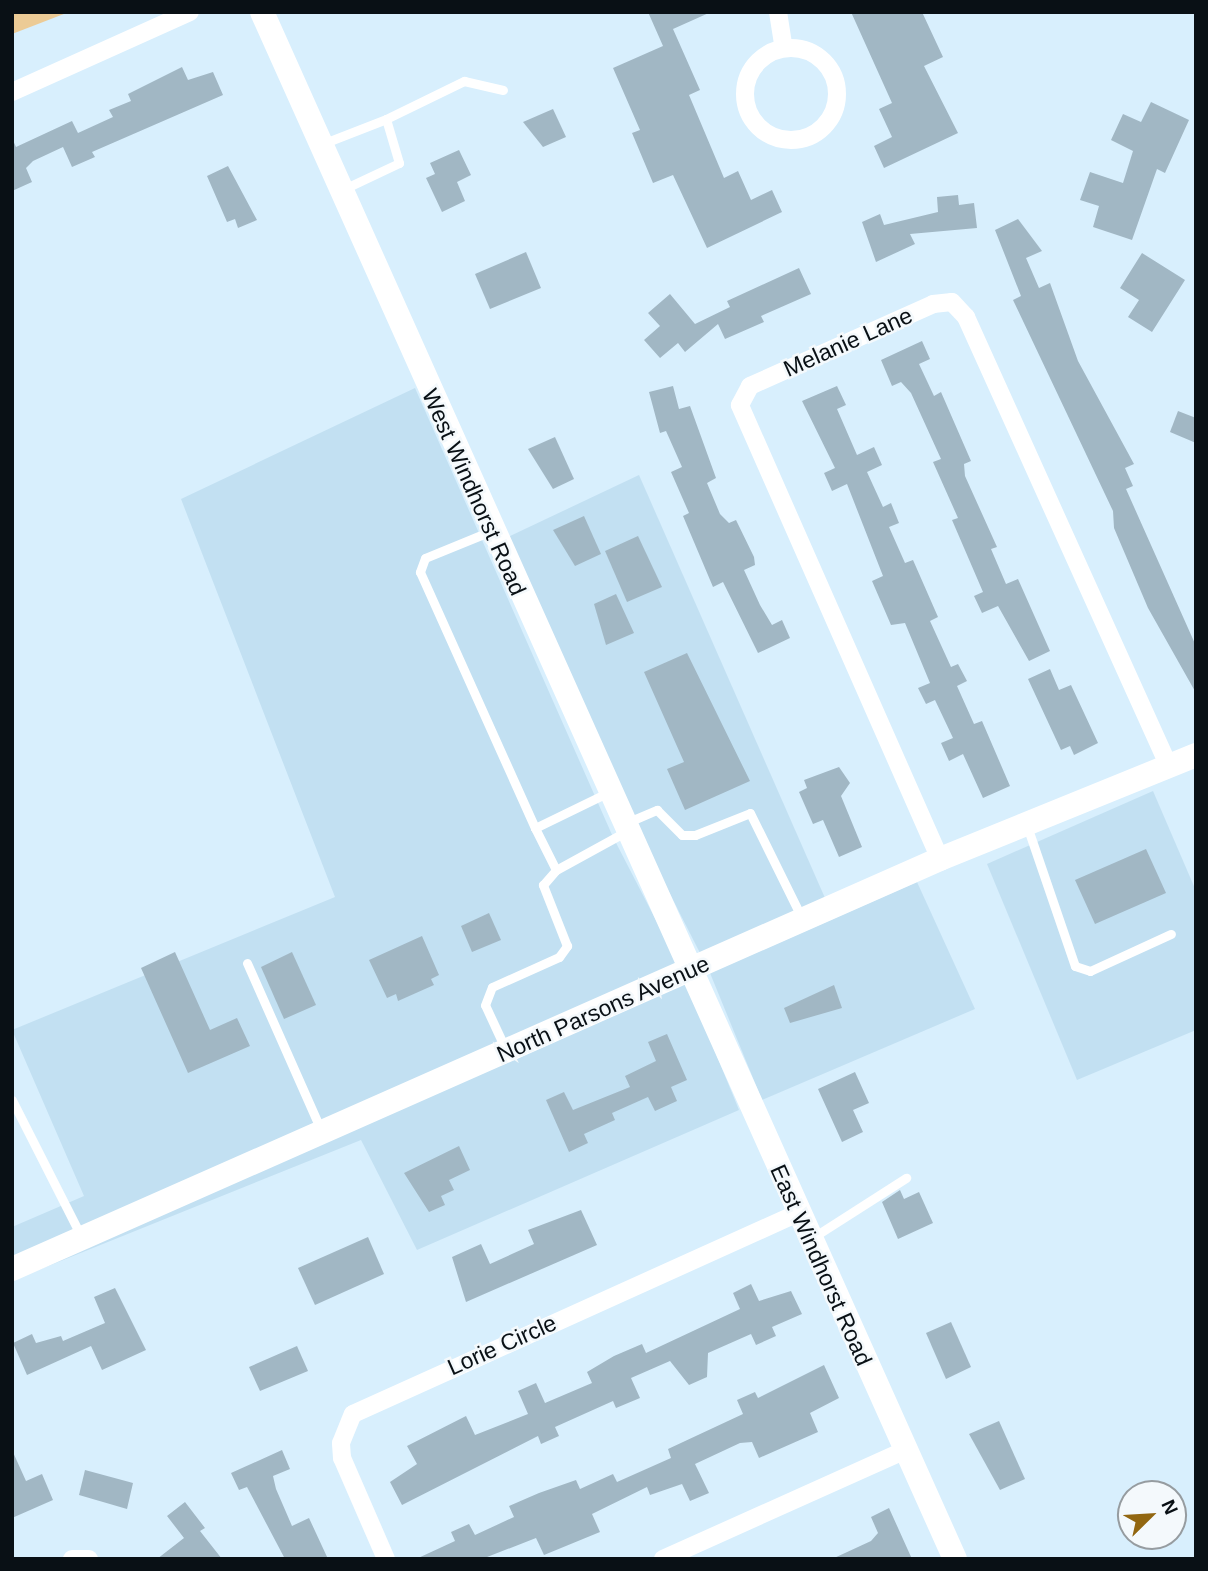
<!DOCTYPE html>
<html>
<head>
<meta charset="utf-8">
<style>
  body { margin:0 }
  #map { position:relative; width:1208px; height:1571px; overflow:hidden; background:#d8effd; font-family:Arial,sans-serif }
  div>[style] { position:absolute }
  .built>* { inset:0; background:#c2e0f2 }
  .green>* { inset:0; background:#eccb96 }
  .building>* { inset:0; background:#a1b7c4 }
  .lane>* { height:9px; margin:-4.5px; padding:0 4.5px; transform-origin:4.5px; border-radius:4.5px; background:#fff }
  .street>* { height:18px; margin:-9px; padding:0 9px; transform-origin:9px; border-radius:9px; background:#fff }
  .street>.ring { margin:-9px; padding:0; box-sizing:content-box; background:none; border:18px solid #fff; border-radius:50% }
  .secondary>* { height:24px; margin:-12px; padding:0 12px; transform-origin:12px; border-radius:12px; background:#fff }
  span { translate:-50% -50%; white-space:nowrap; text-align:center; line-height:1.15; -webkit-text-stroke:5px #f4f9fc; paint-order:stroke }
  .street-label { font-size:23px; color:#091015 }
  .frame { position:absolute; inset:0; border:14px solid #091015; pointer-events:none }
  .north { position:absolute; left:1117px; top:1480px; width:70px; height:70px; box-sizing:border-box; background:#f4f9fc; border:2px solid #969ca0; border-radius:50%; rotate:66deg; font-size:19px; font-weight:700; line-height:28px; text-align:center; color:#091015 }
  .north::after { content:''; display:block; margin:auto; width:24px; height:32px; background:#926711; clip-path:polygon(50% 0,100% 100%,50% 72%,0 100%) }
</style>
</head>
<body>
<div id="map">
  <div class="built">
    <i style="clip-path:polygon(415px 388px,613px 837px,678px 963px,12px 1258px,12px 1227px,84px 1196px,12px 1030px,335px 897px,181px 499px)"></i>
    <i style="clip-path:polygon(639px 475px,825px 898px,700px 953px,636px 827px,508px 537px)"></i>
    <i style="clip-path:polygon(1153px 791px,1196px 891px,1196px 1030px,1077px 1080px,987px 864px)"></i>
    <i style="clip-path:polygon(917px 882px,975px 1009px,762px 1100px,710px 973px)"></i>
    <i style="clip-path:polygon(687px 983px,739px 1110px,417px 1250px,361px 1140px,31px 1273px)"></i>
  </div>
  <div class="green">
    <i style="clip-path:polygon(12px 12px,69px 12px,12px 34px)"></i>
  </div>
  <div class="building">
    <i style="clip-path:polygon(648px 12px,711px 12px,673px 29px,700px 90px,689px 95px,724px 178px,738px 171px,751px 200px,772px 190px,782px 212px,707px 248px,673px 175px,653px 183px,632px 133px,640px 130px,613px 68px,663px 46px)"></i>
    <i style="clip-path:polygon(851px 12px,922px 12px,943px 57px,924px 66px,958px 133px,884px 168px,874px 146px,892px 137px,879px 109px,892px 103px)"></i>
    <i style="clip-path:polygon(182px 67px,188px 80px,213px 72px,223px 95px,92px 152px,95px 157px,72px 167px,63px 147px,33px 161px,26px 168px,32px 182px,12px 191px,12px 138px,16px 147px,72px 121px,78px 133px,113px 117px,109px 110px,131px 101px,128px 94px)"></i>
    <i style="clip-path:polygon(1151px 102px,1189px 120px,1165px 173px,1157px 169px,1132px 240px,1093px 227px,1099px 206px,1080px 200px,1090px 172px,1123px 183px,1133px 151px,1111px 140px,1123px 114px,1141px 122px)"></i>
    <i style="clip-path:polygon(553px 109px,566px 137px,543px 147px,523px 122px)"></i>
    <i style="clip-path:polygon(459px 150px,471px 175px,457px 182px,465px 201px,442px 212px,426px 178px,435px 174px,430px 163px)"></i>
    <i style="clip-path:polygon(228px 166px,257px 220px,238px 228px,235px 219px,227px 222px,207px 176px)"></i>
    <i style="clip-path:polygon(958px 195px,959px 205px,974px 203px,977px 228px,910px 234px,915px 244px,876px 262px,862px 222px,880px 214px,884px 225px,938px 212px,937px 197px)"></i>
    <i style="clip-path:polygon(1018px 219px,1042px 251px,1026px 258px,1039px 288px,1050px 283px,1078px 361px,1134px 464px,1125px 468px,1133px 486px,1126px 489px,1196px 646px,1196px 693px,1148px 608px,1114px 528px,1113px 511px,1013px 300px,1021px 296px,995px 230px)"></i>
    <i style="clip-path:polygon(526px 252px,541px 288px,490px 309px,475px 274px)"></i>
    <i style="clip-path:polygon(1142px 253px,1185px 280px,1152px 332px,1128px 317px,1139px 300px,1120px 288px)"></i>
    <i style="clip-path:polygon(799px 268px,811px 294px,761px 316px,764px 322px,725px 339px,718px 324px,685px 352px,678px 343px,660px 358px,644px 340px,660px 326px,648px 313px,670px 294px,695px 324px,730px 307px,727px 301px)"></i>
    <i style="clip-path:polygon(922px 341px,930px 359px,919px 364px,934px 396px,941px 392px,971px 461px,964px 464px,965px 476px,997px 547px,991px 549px,1006px 584px,1018px 579px,1050px 651px,1029px 661px,998px 606px,982px 613px,974px 596px,983px 592px,952px 520px,958px 518px,933px 462px,941px 459px,911px 393px,901px 382px,892px 386px,881px 360px)"></i>
    <i style="clip-path:polygon(673px 386px,679px 409px,690px 406px,716px 478px,707px 483px,720px 514px,729px 523px,736px 520px,754px 557px,755px 565px,744px 570px,760px 605px,772px 625px,782px 620px,790px 638px,758px 653px,723px 582px,713px 587px,683px 516px,689px 513px,671px 472px,682px 467px,666px 431px,660px 433px,649px 392px)"></i>
    <i style="clip-path:polygon(837px 386px,846px 405px,837px 409px,857px 455px,874px 447px,882px 465px,867px 472px,883px 507px,891px 503px,899px 523px,889px 527px,905px 563px,913px 560px,938px 617px,930px 621px,951px 667px,958px 664px,967px 681px,957px 686px,974px 724px,982px 721px,1010px 786px,983px 798px,963px 754px,949px 761px,941px 743px,953px 738px,935px 700px,926px 704px,918px 688px,930px 683px,905px 623px,891px 625px,872px 581px,883px 576px,847px 484px,832px 491px,824px 473px,835px 468px,802px 401px)"></i>
    <i style="clip-path:polygon(1178px 411px,1196px 418px,1196px 443px,1170px 432px)"></i>
    <i style="clip-path:polygon(555px 437px,574px 479px,553px 489px,528px 449px)"></i>
    <i style="clip-path:polygon(584px 516px,601px 554px,575px 566px,553px 530px)"></i>
    <i style="clip-path:polygon(638px 536px,662px 587px,627px 602px,605px 551px)"></i>
    <i style="clip-path:polygon(616px 594px,634px 633px,606px 645px,594px 604px)"></i>
    <i style="clip-path:polygon(687px 653px,750px 781px,685px 810px,667px 769px,684px 762px,644px 672px)"></i>
    <i style="clip-path:polygon(1050px 669px,1059px 690px,1071px 685px,1098px 743px,1074px 755px,1070px 746px,1061px 750px,1028px 679px)"></i>
    <i style="clip-path:polygon(839px 767px,850px 783px,841px 796px,862px 847px,839px 857px,823px 820px,813px 824px,799px 792px,807px 788px,804px 780px)"></i>
    <i style="clip-path:polygon(1146px 849px,1166px 893px,1095px 924px,1075px 880px)"></i>
    <i style="clip-path:polygon(489px 913px,501px 940px,472px 952px,461px 926px)"></i>
    <i style="clip-path:polygon(422px 936px,439px 975px,431px 979px,434px 985px,398px 1001px,396px 994px,387px 998px,369px 960px)"></i>
    <i style="clip-path:polygon(175px 952px,210px 1030px,237px 1018px,250px 1046px,188px 1073px,141px 968px)"></i>
    <i style="clip-path:polygon(292px 952px,316px 1005px,284px 1019px,261px 967px)"></i>
    <i style="clip-path:polygon(834px 985px,842px 1008px,790px 1023px,784px 1008px)"></i>
    <i style="clip-path:polygon(667px 1034px,687px 1080px,671px 1087px,677px 1101px,655px 1111px,648px 1097px,612px 1113px,615px 1120px,584px 1134px,588px 1143px,569px 1152px,546px 1100px,564px 1092px,573px 1110px,630px 1087px,625px 1076px,656px 1061px,648px 1042px)"></i>
    <i style="clip-path:polygon(855px 1072px,869px 1103px,853px 1110px,863px 1132px,842px 1142px,818px 1089px)"></i>
    <i style="clip-path:polygon(459px 1146px,470px 1170px,449px 1180px,454px 1190px,441px 1196px,445px 1205px,429px 1212px,404px 1173px)"></i>
    <i style="clip-path:polygon(900px 1190px,904px 1199px,919px 1192px,933px 1223px,898px 1239px,882px 1202px)"></i>
    <i style="clip-path:polygon(581px 1210px,597px 1245px,466px 1302px,452px 1257px,481px 1244px,490px 1264px,534px 1244px,528px 1230px)"></i>
    <i style="clip-path:polygon(368px 1237px,384px 1274px,315px 1305px,298px 1268px)"></i>
    <i style="clip-path:polygon(751px 1284px,759px 1301px,791px 1291px,802px 1314px,772px 1327px,776px 1336px,756px 1345px,751px 1334px,708px 1353px,707px 1377px,689px 1385px,670px 1361px,631px 1378px,640px 1398px,616px 1408px,613px 1401px,555px 1427px,559px 1436px,541px 1444px,538px 1436px,402px 1505px,390px 1482px,417px 1464px,407px 1446px,466px 1416px,475px 1435px,528px 1414px,518px 1391px,536px 1383px,545px 1403px,592px 1383px,587px 1372px,614px 1356px,642px 1344px,646px 1353px,740px 1309px,733px 1293px)"></i>
    <i style="clip-path:polygon(115px 1288px,146px 1350px,102px 1370px,91px 1346px,27px 1375px,13px 1343px,32px 1334px,36px 1343px,61px 1336px,63px 1341px,105px 1323px,94px 1297px)"></i>
    <i style="clip-path:polygon(951px 1322px,971px 1367px,946px 1379px,926px 1333px)"></i>
    <i style="clip-path:polygon(297px 1346px,308px 1371px,260px 1391px,249px 1367px)"></i>
    <i style="clip-path:polygon(824px 1365px,839px 1398px,810px 1413px,818px 1432px,759px 1458px,752px 1442px,740px 1443px,695px 1464px,709px 1493px,690px 1501px,682px 1484px,650px 1495px,647px 1487px,592px 1514px,600px 1532px,544px 1555px,536px 1538px,482px 1559px,416px 1559px,455px 1541px,451px 1532px,469px 1524px,475px 1535px,514px 1517px,509px 1506px,539px 1493px,576px 1480px,580px 1489px,613px 1474px,617px 1482px,671px 1458px,668px 1449px,743px 1414px,737px 1400px,755px 1392px,758px 1398px)"></i>
    <i style="clip-path:polygon(999px 1421px,1025px 1479px,1000px 1490px,969px 1434px)"></i>
    <i style="clip-path:polygon(12px 1450px,26px 1481px,42px 1474px,53px 1500px,12px 1518px)"></i>
    <i style="clip-path:polygon(282px 1450px,290px 1469px,273px 1476px,276px 1489px,292px 1526px,309px 1518px,328px 1559px,285px 1559px,247px 1487px,239px 1490px,231px 1473px)"></i>
    <i style="clip-path:polygon(85px 1470px,133px 1483px,127px 1509px,79px 1495px)"></i>
    <i style="clip-path:polygon(185px 1502px,205px 1528px,200px 1531px,222px 1559px,157px 1559px,184px 1538px,167px 1516px)"></i>
    <i style="clip-path:polygon(889px 1508px,912px 1559px,832px 1559px,871px 1541px,878px 1533px,871px 1517px)"></i>
  </div>
  <div class="lane">
    <i style="left:386px;top:119px;width:87px;rotate:-26deg"></i>
    <i style="left:464px;top:81px;width:40px;rotate:13deg"></i>
    <i style="left:322px;top:144px;width:69px;rotate:-21.3deg"></i>
    <i style="left:386px;top:119px;width:46px;rotate:73.5deg"></i>
    <i style="left:399px;top:163px;width:63px;rotate:154.7deg"></i>
    <i style="left:491px;top:531px;width:71px;rotate:157.8deg"></i>
    <i style="left:425px;top:558px;width:15px;rotate:110deg"></i>
    <i style="left:420px;top:572px;width:281px;rotate:65.8deg"></i>
    <i style="left:535px;top:828px;width:80px;rotate:-25.9deg"></i>
    <i style="left:626px;top:823px;width:34px;rotate:-23deg"></i>
    <i style="left:657px;top:810px;width:35px;rotate:45deg"></i>
    <i style="left:682px;top:835px;width:13px"></i>
    <i style="left:695px;top:835px;width:59px;rotate:-21.8deg"></i>
    <i style="left:750px;top:813px;width:117px;rotate:63.7deg"></i>
    <i style="left:1027px;top:826px;width:148px;rotate:71.1deg"></i>
    <i style="left:1075px;top:966px;width:16px;rotate:18deg"></i>
    <i style="left:1090px;top:971px;width:89px;rotate:-24.6deg"></i>
    <i style="left:535px;top:828px;width:47px;rotate:63.4deg"></i>
    <i style="left:556px;top:870px;width:79px;rotate:-28.8deg"></i>
    <i style="left:247px;top:963px;width:183px;rotate:66.1deg"></i>
    <i style="left:505px;top:1048px;width:47px;rotate:-114.9deg"></i>
    <i style="left:485px;top:1005px;width:19px;rotate:-69deg"></i>
    <i style="left:492px;top:987px;width:73px;rotate:-24.1deg"></i>
    <i style="left:559px;top:957px;width:14px;rotate:-54deg"></i>
    <i style="left:567px;top:946px;width:66px;rotate:-111.5deg"></i>
    <i style="left:543px;top:885px;width:20px;rotate:-49deg"></i>
    <i style="left:12px;top:1100px;width:153px;rotate:63.1deg"></i>
    <i style="left:812px;top:1238px;width:112px;rotate:-32.6deg"></i>
  </div>
  <div class="street">
    <i style="left:778px;top:12px;width:36px;rotate:81deg"></i>
    <i class="ring" style="left:745px;top:48px;width:74px;height:74px"></i>
    <i style="left:12px;top:92px;width:195px;rotate:-24.2deg"></i>
    <i style="left:940px;top:859px;width:496px;rotate:-113.8deg"></i>
    <i style="left:740px;top:405px;width:21px;rotate:-62deg"></i>
    <i style="left:750px;top:386px;width:201px;rotate:-24.1deg"></i>
    <i style="left:933px;top:304px;width:19px;rotate:-6deg"></i>
    <i style="left:952px;top:302px;width:21px;rotate:47deg"></i>
    <i style="left:966px;top:317px;width:493px;rotate:65.7deg"></i>
    <i style="left:72px;top:1559px;width:17px"></i>
    <i style="left:386px;top:1559px;width:110px;rotate:-113.5deg"></i>
    <i style="left:342px;top:1458px;width:15px;rotate:-94deg"></i>
    <i style="left:341px;top:1443px;width:31px;rotate:-68deg"></i>
    <i style="left:353px;top:1414px;width:485px;rotate:-24.3deg"></i>
    <i style="left:663px;top:1559px;width:266px;rotate:-24.2deg"></i>
  </div>
  <div class="secondary">
    <i style="left:262px;top:12px;width:1695px;rotate:65.87deg"></i>
    <i style="left:12px;top:1269px;width:1015px;rotate:-23.84deg"></i>
    <i style="left:940px;top:859px;width:276px;rotate:-22.1deg"></i>
  </div>
  <div class="street-label">
    <span style="left:848px;top:342px;rotate:-24deg">Melanie Lane</span>
    <span style="left:474px;top:492px;rotate:66deg">West Windhorst Road</span>
    <span style="left:603px;top:1009px;rotate:-24deg">North Parsons Avenue</span>
    <span style="left:821px;top:1265px;rotate:66deg">East Windhorst Road</span>
    <span style="left:502px;top:1345px;rotate:-24deg">Lorie Circle</span>
  </div>
  <div class="frame"></div>
  <div class="north">N</div>
</div>
</body>
</html>
